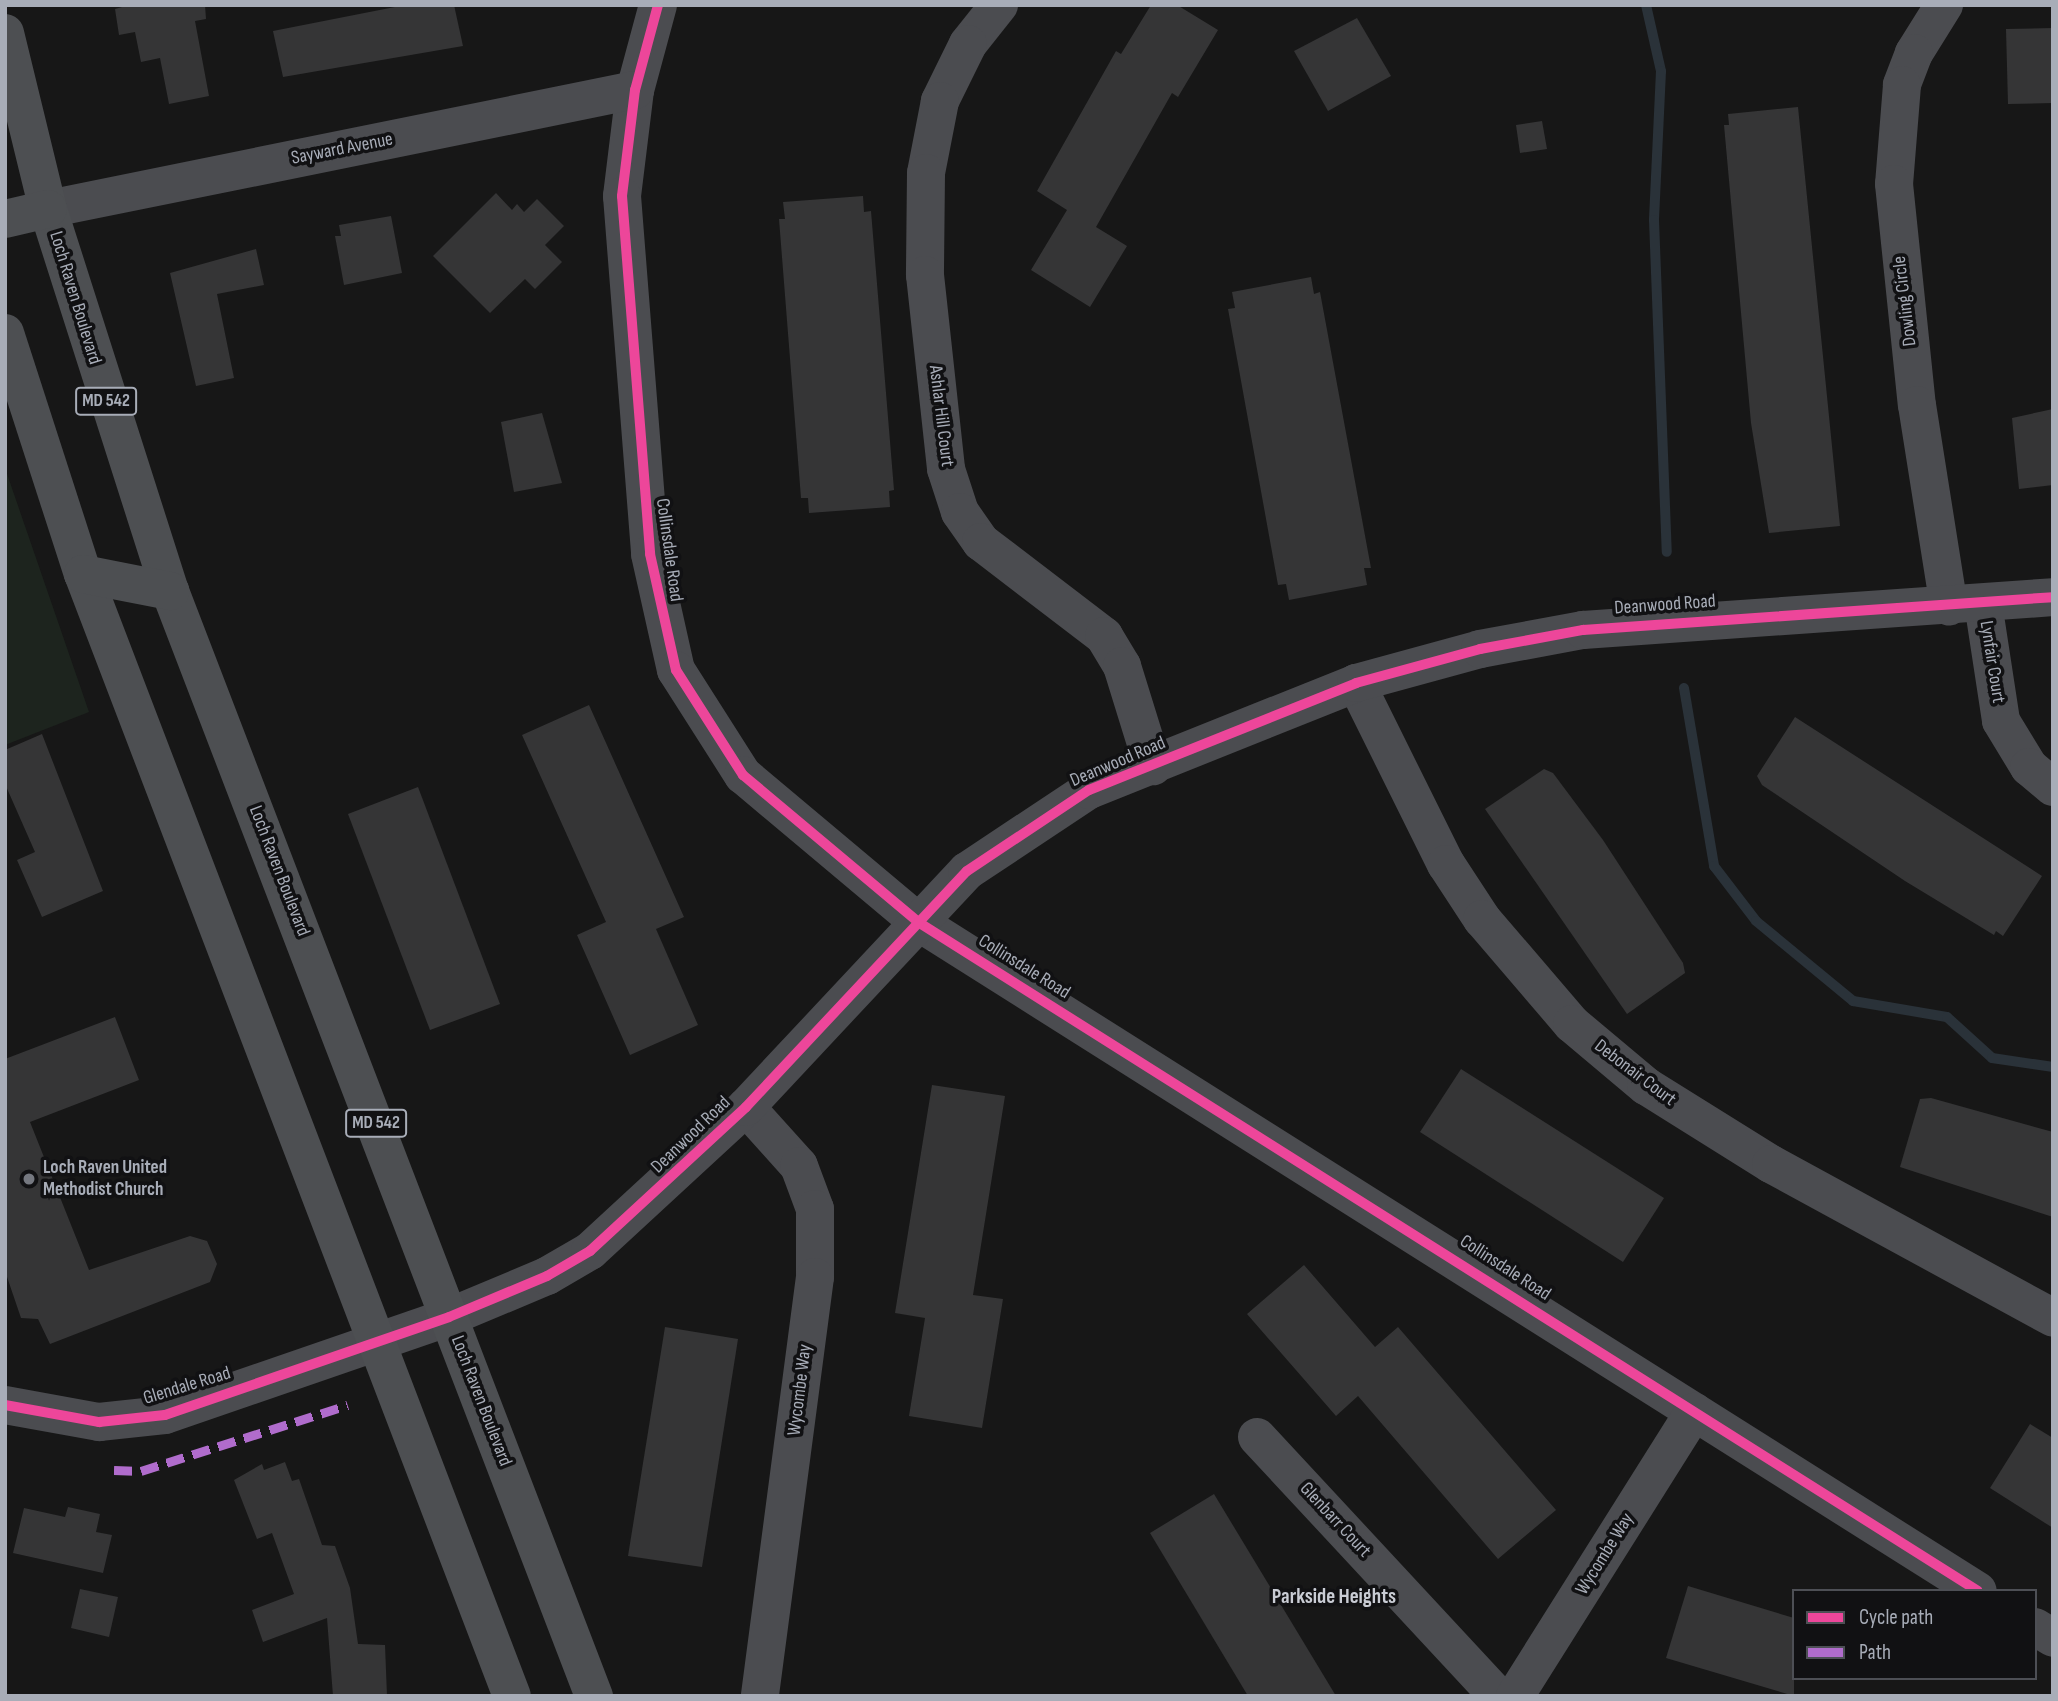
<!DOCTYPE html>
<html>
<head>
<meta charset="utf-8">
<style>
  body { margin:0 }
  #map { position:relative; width:2058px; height:1701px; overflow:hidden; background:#171717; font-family:"Sofia Sans Condensed",sans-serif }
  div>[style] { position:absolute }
  .green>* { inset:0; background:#1d241e }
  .stream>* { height:10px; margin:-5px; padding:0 5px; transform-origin:5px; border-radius:5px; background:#2a3239 }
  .building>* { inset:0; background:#353536 }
  .minor>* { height:38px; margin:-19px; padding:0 19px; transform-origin:19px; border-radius:19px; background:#4b4c50 }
  .primary>* { height:38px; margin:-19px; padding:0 19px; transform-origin:19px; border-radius:19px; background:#4d4f52 }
  .quiet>* { height:9px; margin-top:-4.5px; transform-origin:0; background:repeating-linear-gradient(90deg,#b06ccc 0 18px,transparent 0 27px) }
  .cycleway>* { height:10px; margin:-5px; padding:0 5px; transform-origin:5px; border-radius:5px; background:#ed469a }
  .dots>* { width:19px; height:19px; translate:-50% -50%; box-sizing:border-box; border:4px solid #111113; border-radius:50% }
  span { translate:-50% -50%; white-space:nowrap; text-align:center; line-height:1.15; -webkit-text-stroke:7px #111113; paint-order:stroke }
  .shield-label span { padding:2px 5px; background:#111113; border:2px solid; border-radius:5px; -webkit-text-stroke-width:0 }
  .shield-label { font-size:18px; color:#a8adb8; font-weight:700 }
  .street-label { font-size:19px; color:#a8adb8 }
  .poi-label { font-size:19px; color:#a8adb8; font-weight:700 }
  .left { translate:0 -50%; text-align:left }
  .neighbourhood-label { font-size:21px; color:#c9ccd4; font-weight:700 }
  .frame { position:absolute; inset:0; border:7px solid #a8adb8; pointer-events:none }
  .legend { position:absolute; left:1792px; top:1589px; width:245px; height:91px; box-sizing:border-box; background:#111113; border:2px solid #4d4f55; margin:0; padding:9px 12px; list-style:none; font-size:21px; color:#a8adb8 }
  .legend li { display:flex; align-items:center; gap:14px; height:35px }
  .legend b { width:35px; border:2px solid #4d4f55 }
</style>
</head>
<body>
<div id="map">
  <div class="green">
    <i style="clip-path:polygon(5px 468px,89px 712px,5px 745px)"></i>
  </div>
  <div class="stream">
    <i style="left:1646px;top:5px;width:68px;rotate:77.2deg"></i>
    <i style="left:1661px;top:71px;width:149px;rotate:92.7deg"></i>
    <i style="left:1654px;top:220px;width:332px;rotate:87.8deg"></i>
    <i style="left:1684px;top:688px;width:181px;rotate:80.4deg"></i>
    <i style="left:1714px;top:866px;width:69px;rotate:52.6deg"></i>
    <i style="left:1756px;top:921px;width:126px;rotate:39.5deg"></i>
    <i style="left:1853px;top:1001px;width:95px;rotate:9.7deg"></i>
    <i style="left:1947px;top:1017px;width:61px;rotate:42.3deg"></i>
    <i style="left:1992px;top:1058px;width:62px;rotate:8.4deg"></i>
  </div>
  <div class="building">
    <i style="clip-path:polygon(129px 5px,205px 5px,206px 19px,195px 21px,209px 96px,169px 104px,160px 58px,141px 62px,135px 32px,119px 35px,115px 9px)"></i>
    <i style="clip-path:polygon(405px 5px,454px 5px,463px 46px,283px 77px,273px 31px)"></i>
    <i style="clip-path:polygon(1151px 5px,1177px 5px,1218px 30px,1178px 97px,1172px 93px,1096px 227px,1127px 246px,1090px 307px,1031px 270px,1067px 210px,1037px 191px,1116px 51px,1121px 54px)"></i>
    <i style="clip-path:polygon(1357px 18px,1391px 76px,1328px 111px,1294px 51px)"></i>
    <i style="clip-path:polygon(2053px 28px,2053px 103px,2008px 104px,2006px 29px)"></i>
    <i style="clip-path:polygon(1798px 107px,1840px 526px,1769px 533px,1751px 423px,1724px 125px,1729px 125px,1728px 114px)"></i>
    <i style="clip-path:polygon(1542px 121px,1547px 149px,1520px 153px,1516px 125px)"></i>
    <i style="clip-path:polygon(496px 193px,512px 210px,517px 204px,524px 212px,537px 199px,564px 226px,545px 245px,562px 262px,535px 289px,525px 279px,490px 313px,433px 256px)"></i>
    <i style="clip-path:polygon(863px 196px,864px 212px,871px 211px,894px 490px,889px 491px,890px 507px,809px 513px,808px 498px,801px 498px,779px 219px,785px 219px,783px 202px)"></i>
    <i style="clip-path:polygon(391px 216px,402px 273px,344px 285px,335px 236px,341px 236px,339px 225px)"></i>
    <i style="clip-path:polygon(256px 249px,264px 285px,217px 294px,234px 378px,196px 386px,170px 273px)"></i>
    <i style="clip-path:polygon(1311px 277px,1314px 294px,1320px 292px,1371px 568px,1364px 568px,1367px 585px,1289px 600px,1286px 584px,1278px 585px,1228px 309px,1235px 308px,1232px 292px)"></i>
    <i style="clip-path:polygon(2053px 409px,2053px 485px,2019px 489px,2012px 418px)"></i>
    <i style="clip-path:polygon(542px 413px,562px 483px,514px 492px,501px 422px)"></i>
    <i style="clip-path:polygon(589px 705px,684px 917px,656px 929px,698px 1025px,630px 1055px,577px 935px,606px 922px,522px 735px)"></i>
    <i style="clip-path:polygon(1795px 717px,2042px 876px,2003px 936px,1996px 931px,1994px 935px,1905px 881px,1762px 785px,1757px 776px)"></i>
    <i style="clip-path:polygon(42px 734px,103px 891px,42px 917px,17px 860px,35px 852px,5px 784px,5px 750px)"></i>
    <i style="clip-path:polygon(1544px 769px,1553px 773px,1603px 840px,1683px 963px,1685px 973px,1627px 1014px,1485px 809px)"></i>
    <i style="clip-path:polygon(418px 787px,500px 1004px,430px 1030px,348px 814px)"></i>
    <i style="clip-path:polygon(115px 1017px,139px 1080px,30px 1122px,89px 1270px,190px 1236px,207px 1241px,217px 1264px,210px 1282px,50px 1344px,38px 1319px,21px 1318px,5px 1271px,5px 1059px)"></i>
    <i style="clip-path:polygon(1461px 1069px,1664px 1198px,1623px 1262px,1420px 1132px)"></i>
    <i style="clip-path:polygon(932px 1085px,1005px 1096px,973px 1295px,1003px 1299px,982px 1428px,909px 1416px,925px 1318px,895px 1313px)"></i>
    <i style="clip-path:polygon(1931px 1098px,2053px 1132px,2053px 1217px,1900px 1167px,1920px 1099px)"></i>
    <i style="clip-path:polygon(1304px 1265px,1375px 1347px,1398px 1327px,1556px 1510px,1498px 1559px,1358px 1396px,1336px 1416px,1247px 1314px)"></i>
    <i style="clip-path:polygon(665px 1327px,738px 1339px,702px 1567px,628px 1556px)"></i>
    <i style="clip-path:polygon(2030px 1424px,2053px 1438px,2053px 1528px,1990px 1488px)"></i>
    <i style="clip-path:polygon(285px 1462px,292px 1481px,299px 1479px,322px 1545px,335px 1546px,350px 1588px,358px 1644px,385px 1645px,387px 1696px,333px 1696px,327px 1618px,263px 1642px,252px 1610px,294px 1594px,272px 1533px,257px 1539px,234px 1480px,262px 1464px,264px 1470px)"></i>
    <i style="clip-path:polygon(1214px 1494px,1336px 1696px,1248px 1696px,1150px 1533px)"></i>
    <i style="clip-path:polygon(68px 1507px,100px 1514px,96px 1532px,112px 1535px,103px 1573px,13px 1553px,24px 1508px,65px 1517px)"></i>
    <i style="clip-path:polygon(1688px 1586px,1794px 1618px,1794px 1696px,1666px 1658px)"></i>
    <i style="clip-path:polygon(80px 1589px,118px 1597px,109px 1637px,71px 1628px)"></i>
  </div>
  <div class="minor">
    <i style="left:658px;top:5px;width:88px;rotate:105.1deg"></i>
    <i style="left:635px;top:90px;width:107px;rotate:97deg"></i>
    <i style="left:622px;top:196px;width:359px;rotate:85.5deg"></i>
    <i style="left:650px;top:554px;width:119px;rotate:77.4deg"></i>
    <i style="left:676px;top:670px;width:125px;rotate:57.5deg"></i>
    <i style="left:743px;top:775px;width:229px;rotate:40deg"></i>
    <i style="left:918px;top:922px;width:1253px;rotate:32.26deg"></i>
    <i style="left:999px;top:5px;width:50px;rotate:128.5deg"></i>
    <i style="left:968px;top:44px;width:64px;rotate:116.2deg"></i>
    <i style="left:940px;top:101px;width:73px;rotate:101deg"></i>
    <i style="left:926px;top:173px;width:102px;rotate:90.6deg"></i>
    <i style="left:925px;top:275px;width:195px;rotate:83.8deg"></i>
    <i style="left:946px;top:469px;width:45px;rotate:72deg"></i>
    <i style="left:960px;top:512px;width:37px;rotate:55deg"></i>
    <i style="left:981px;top:542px;width:155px;rotate:37.4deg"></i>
    <i style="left:1104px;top:636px;width:35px;rotate:59deg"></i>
    <i style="left:1122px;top:666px;width:105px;rotate:72.8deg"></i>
    <i style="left:1944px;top:5px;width:57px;rotate:122deg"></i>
    <i style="left:1914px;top:53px;width:34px;rotate:111deg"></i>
    <i style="left:1902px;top:85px;width:99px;rotate:94.6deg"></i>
    <i style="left:1894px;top:184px;width:222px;rotate:84.1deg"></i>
    <i style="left:1917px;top:405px;width:204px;rotate:81deg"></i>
    <i style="left:48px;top:209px;width:599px;rotate:-11.46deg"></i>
    <i style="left:1983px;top:603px;width:119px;rotate:81.3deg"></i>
    <i style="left:2001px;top:721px;width:54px;rotate:58.7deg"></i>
    <i style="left:2029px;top:767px;width:31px;rotate:40deg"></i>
    <i style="left:1356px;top:683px;width:202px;rotate:63.6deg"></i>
    <i style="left:1446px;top:864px;width:66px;rotate:56.8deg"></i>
    <i style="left:1482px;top:919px;width:138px;rotate:49.4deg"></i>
    <i style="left:1572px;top:1024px;width:97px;rotate:40deg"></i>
    <i style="left:1646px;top:1086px;width:147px;rotate:32deg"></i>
    <i style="left:1771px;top:1164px;width:321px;rotate:28.6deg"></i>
    <i style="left:746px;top:1107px;width:79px;rotate:48.1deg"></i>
    <i style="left:799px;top:1166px;width:46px;rotate:69.6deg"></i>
    <i style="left:815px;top:1209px;width:68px;rotate:90deg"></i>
    <i style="left:815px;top:1277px;width:423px;rotate:97.5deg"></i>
    <i style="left:5px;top:1405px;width:96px;rotate:10.3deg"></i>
    <i style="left:99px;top:1422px;width:66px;rotate:-6.1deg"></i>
    <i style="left:165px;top:1415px;width:300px;rotate:-19deg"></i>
    <i style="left:449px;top:1317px;width:106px;rotate:-22.7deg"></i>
    <i style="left:547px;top:1276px;width:50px;rotate:-30.2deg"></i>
    <i style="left:590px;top:1251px;width:212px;rotate:-42.7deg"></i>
    <i style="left:746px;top:1107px;width:323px;rotate:-46.9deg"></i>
    <i style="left:967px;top:871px;width:146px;rotate:-33.6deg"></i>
    <i style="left:1089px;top:790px;width:288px;rotate:-21.8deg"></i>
    <i style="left:1356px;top:683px;width:129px;rotate:-15.3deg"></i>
    <i style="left:1480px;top:649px;width:105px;rotate:-10.5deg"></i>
    <i style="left:1583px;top:630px;width:471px;rotate:-4deg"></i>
    <i style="left:1257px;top:1437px;width:354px;rotate:47.1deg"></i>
    <i style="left:2035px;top:1627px;width:21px;rotate:31deg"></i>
    <i style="left:1515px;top:1696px;width:336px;rotate:-57.8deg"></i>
  </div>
  <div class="primary">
    <i style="left:5px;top:33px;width:181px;rotate:76.3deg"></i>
    <i style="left:48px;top:209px;width:401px;rotate:72.3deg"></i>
    <i style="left:170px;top:591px;width:1184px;rotate:69.01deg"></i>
    <i style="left:5px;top:219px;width:44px;rotate:-13.1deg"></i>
    <i style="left:5px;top:333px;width:253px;rotate:72.1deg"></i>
    <i style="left:83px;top:574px;width:1201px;rotate:69.08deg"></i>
    <i style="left:83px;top:574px;width:89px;rotate:11.1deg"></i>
  </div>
  <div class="quiet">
    <i style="left:114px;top:1470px;width:27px;rotate:2deg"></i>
    <i style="left:141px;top:1471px;width:217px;rotate:-17.7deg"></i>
  </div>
  <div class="cycleway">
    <i style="left:658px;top:5px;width:88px;rotate:105.1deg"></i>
    <i style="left:635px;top:90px;width:107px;rotate:97deg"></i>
    <i style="left:622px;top:196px;width:359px;rotate:85.5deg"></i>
    <i style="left:650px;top:554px;width:119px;rotate:77.4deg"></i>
    <i style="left:676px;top:670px;width:125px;rotate:57.5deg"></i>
    <i style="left:743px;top:775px;width:229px;rotate:40deg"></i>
    <i style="left:918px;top:922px;width:1253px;rotate:32.26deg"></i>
    <i style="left:5px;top:1405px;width:96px;rotate:10.3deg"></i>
    <i style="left:99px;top:1422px;width:66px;rotate:-6.1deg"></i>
    <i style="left:165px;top:1415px;width:300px;rotate:-19deg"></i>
    <i style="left:449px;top:1317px;width:106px;rotate:-22.7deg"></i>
    <i style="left:547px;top:1276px;width:50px;rotate:-30.2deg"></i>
    <i style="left:590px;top:1251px;width:212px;rotate:-42.7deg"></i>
    <i style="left:746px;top:1107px;width:323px;rotate:-46.9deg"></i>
    <i style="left:967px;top:871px;width:146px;rotate:-33.6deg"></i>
    <i style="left:1089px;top:790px;width:288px;rotate:-21.8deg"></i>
    <i style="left:1356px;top:683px;width:129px;rotate:-15.3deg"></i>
    <i style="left:1480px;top:649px;width:105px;rotate:-10.5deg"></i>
    <i style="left:1583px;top:630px;width:471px;rotate:-4deg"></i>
  </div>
  <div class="dots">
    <i style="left:29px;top:1179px;background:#757880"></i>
  </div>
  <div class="shield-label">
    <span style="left:106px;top:401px">MD 542</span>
    <span style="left:376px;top:1123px">MD 542</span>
  </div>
  <div class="street-label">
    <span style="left:342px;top:149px;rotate:-11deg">Sayward Avenue</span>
    <span style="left:75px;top:298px;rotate:73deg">Loch Raven Boulevard</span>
    <span style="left:1905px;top:301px;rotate:-97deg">Dowling Circle</span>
    <span style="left:941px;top:416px;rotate:83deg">Ashlar Hill Court</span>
    <span style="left:669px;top:550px;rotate:82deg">Collinsdale Road</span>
    <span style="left:1665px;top:605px;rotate:-4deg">Deanwood Road</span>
    <span style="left:1992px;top:662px;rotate:81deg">Lynfair Court</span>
    <span style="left:1118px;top:762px;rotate:-23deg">Deanwood Road</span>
    <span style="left:279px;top:871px;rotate:69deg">Loch Raven Boulevard</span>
    <span style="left:1024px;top:967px;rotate:32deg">Collinsdale Road</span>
    <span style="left:1635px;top:1073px;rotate:37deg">Debonair Court</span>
    <span style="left:691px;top:1135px;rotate:-44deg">Deanwood Road</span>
    <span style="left:1505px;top:1268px;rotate:33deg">Collinsdale Road</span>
    <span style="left:187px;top:1386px;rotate:-17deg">Glendale Road</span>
    <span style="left:800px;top:1390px;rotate:-83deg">Wycombe Way</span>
    <span style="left:481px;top:1401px;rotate:69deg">Loch Raven Boulevard</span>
    <span style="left:1335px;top:1520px;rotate:47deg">Glenbarr Court</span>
    <span style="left:1605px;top:1554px;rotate:-58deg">Wycombe Way</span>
  </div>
  <div class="poi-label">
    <span class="left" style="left:43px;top:1179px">Loch Raven United<br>Methodist Church</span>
  </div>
  <div class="neighbourhood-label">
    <span style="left:1334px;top:1597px">Parkside Heights</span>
  </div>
  <div class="frame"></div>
  <ul class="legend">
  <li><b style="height:9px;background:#ed469a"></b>Cycle path</li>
  <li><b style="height:9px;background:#b06ccc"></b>Path</li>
  </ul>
</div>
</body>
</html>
